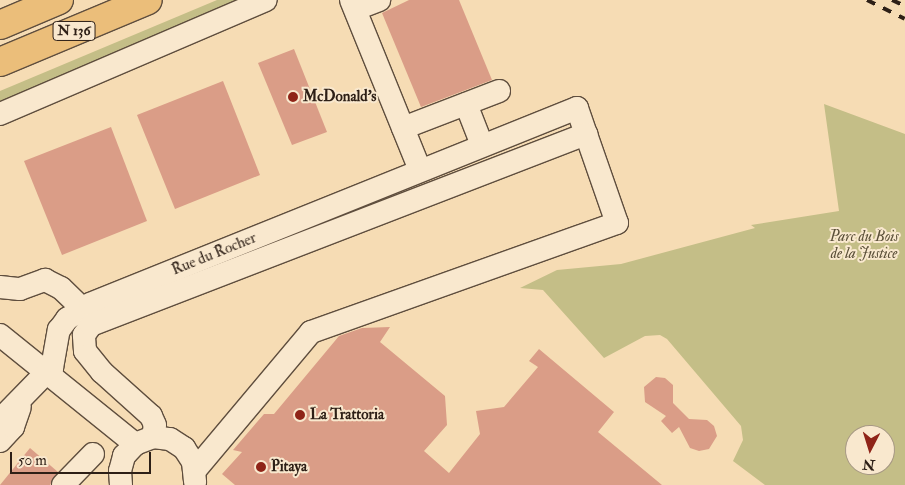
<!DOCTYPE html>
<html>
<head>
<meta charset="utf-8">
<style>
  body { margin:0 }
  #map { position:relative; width:905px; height:485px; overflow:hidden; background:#f6dcb4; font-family:"IM FELL Double Pica",serif }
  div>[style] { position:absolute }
  .green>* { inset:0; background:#c4be87 }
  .building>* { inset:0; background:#da9d87 }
  .roads { filter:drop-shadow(1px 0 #5f4e3e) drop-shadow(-1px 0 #5f4e3e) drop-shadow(0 1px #5f4e3e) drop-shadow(0 -1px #5f4e3e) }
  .minor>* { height:22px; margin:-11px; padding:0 11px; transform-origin:11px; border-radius:11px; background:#f9e8ce }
  .highway>* { height:28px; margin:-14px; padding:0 14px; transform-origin:14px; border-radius:14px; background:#ebbe7a }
  .rail>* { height:4px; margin-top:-2px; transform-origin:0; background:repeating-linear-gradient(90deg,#2d1f16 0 9px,transparent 0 18px) }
  .dots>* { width:14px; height:14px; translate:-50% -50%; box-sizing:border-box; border:2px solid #f9e8ce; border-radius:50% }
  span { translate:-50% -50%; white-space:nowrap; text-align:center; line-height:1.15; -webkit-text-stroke:4px #f9e8ce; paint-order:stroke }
  .shield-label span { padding:1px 4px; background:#f9e8ce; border:1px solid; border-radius:4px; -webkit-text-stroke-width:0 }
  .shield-label { font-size:14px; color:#2d1f16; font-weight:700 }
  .poi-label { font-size:15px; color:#2d1f16; font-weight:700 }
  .left { translate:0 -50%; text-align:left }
  .park-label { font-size:15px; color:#5a4f38; font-style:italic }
  .street-label { font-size:15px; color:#2d1f16 }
  .north { position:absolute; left:845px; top:425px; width:50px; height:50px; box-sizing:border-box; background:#f9e8ce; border:1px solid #a79884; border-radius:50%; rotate:185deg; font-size:14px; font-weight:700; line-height:20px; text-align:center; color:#2d1f16 }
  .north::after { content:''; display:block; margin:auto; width:18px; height:22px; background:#8f2418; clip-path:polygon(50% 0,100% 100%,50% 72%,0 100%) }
  .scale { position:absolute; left:10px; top:452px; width:141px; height:22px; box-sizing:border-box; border:2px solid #2d1f16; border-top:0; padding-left:6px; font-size:15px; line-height:18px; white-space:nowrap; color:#2d1f16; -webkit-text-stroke:4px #f9e8ce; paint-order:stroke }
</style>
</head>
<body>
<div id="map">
  <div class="green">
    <i style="clip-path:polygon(217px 0,245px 0,0 104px,0 91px)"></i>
    <i style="clip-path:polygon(evenodd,824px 104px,905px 134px,905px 485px,765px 485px,733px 461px,743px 440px,741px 426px,667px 339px,660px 335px,645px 336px,604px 358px,543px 290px,520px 288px,557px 270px,621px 264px,755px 228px,751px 225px,839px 211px,824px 104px,855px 435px,885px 435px,885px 465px,855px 465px,855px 435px)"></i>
  </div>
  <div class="building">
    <i style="clip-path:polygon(409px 0,459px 0,492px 80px,421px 107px,382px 13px)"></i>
    <i style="clip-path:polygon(294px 49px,327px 132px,292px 145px,258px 63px)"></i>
    <i style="clip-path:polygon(223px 81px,260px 175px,175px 209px,137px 115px)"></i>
    <i style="clip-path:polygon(111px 127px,147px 221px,62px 255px,24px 161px)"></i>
    <i style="clip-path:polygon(390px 327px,380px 342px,445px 396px,447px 425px,424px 451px,449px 473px,480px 434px,476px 411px,504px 407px,538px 367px,529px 361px,539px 349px,614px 412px,598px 432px,662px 485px,235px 485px,222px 474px,242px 452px,233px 450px,264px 414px,274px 414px,339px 336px,362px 328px)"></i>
    <i style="clip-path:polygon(656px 377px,665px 378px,673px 385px,673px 403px,689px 419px,707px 420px,714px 426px,717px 436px,709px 449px,699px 451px,690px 448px,679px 427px,672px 433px,661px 421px,666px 416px,645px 402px,644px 387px)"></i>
    <i style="clip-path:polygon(30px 448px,58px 472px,50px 485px,0 485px)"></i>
  </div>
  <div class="roads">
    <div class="minor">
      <i style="left:351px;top:0;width:183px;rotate:67.9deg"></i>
      <i style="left:356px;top:9px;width:25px;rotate:-21deg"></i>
      <i style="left:466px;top:104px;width:44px;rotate:68.7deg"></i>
      <i style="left:0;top:114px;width:289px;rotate:-23.2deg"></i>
      <i style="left:403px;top:128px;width:103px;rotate:-21.1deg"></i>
      <i style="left:0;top:287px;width:20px;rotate:6deg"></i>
      <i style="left:20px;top:289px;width:27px;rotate:-20deg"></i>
      <i style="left:45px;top:280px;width:18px;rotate:27deg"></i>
      <i style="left:61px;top:288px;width:29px;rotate:44deg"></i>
      <i style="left:0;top:335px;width:174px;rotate:38.9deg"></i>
      <i style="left:47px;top:374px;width:8px;rotate:-50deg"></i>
      <i style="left:52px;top:368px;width:39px;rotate:-80deg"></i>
      <i style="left:59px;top:330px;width:14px;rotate:-54deg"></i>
      <i style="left:67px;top:319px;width:27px;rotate:-33deg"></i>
      <i style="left:90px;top:304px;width:525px;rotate:-21.92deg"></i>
      <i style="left:577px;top:108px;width:28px;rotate:71deg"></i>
      <i style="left:0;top:420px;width:59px;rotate:-45.7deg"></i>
      <i style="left:153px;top:437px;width:12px;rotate:-81deg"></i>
      <i style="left:155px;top:425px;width:10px;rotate:-114deg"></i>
      <i style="left:151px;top:416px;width:66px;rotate:-138.1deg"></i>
      <i style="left:102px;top:372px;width:27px;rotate:-129deg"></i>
      <i style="left:85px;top:351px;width:16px;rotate:-94deg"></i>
      <i style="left:84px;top:335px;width:12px;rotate:-55deg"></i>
      <i style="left:91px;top:325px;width:531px;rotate:-21.1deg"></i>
      <i style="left:586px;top:134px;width:94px;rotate:70.8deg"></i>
      <i style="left:617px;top:223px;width:325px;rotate:160.4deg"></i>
      <i style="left:311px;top:332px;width:180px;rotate:130deg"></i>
      <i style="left:0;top:441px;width:19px;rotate:-47deg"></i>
      <i style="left:13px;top:427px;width:21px;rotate:-71deg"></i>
      <i style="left:63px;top:485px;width:43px;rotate:-45.9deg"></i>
      <i style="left:121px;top:485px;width:14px;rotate:-94deg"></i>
      <i style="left:120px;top:471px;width:16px;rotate:-75deg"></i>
      <i style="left:124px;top:456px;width:16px;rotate:-47deg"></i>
      <i style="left:135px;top:444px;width:19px;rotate:-21deg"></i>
      <i style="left:153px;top:437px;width:17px;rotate:7deg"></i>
      <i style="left:170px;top:439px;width:17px;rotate:33deg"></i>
      <i style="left:184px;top:448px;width:17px;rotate:57deg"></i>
      <i style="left:193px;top:462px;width:20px;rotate:84deg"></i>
    </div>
    <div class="highway">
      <i style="left:0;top:25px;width:64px;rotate:-23deg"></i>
      <i style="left:0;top:62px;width:160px;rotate:-22.7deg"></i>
    </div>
  </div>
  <div class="rail">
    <i style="left:867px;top:0;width:42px;rotate:26.6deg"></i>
    <i style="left:892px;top:0;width:14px;rotate:25deg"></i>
  </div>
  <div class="dots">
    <i style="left:293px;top:97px;background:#8f2418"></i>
    <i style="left:300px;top:415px;background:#8f2418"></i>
    <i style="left:261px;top:467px;background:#8f2418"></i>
  </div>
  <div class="shield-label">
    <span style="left:74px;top:31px">N 136</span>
  </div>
  <div class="poi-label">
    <span class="left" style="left:303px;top:97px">McDonald's</span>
    <span class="left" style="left:310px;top:415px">La Trattoria</span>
    <span class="left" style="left:271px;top:467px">Pitaya</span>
  </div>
  <div class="park-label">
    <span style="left:864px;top:245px">Parc du Bois<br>de la Justice</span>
  </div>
  <div class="street-label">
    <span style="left:214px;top:254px;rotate:-22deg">Rue du Rocher</span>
  </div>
  <div class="north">N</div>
  <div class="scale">50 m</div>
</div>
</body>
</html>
